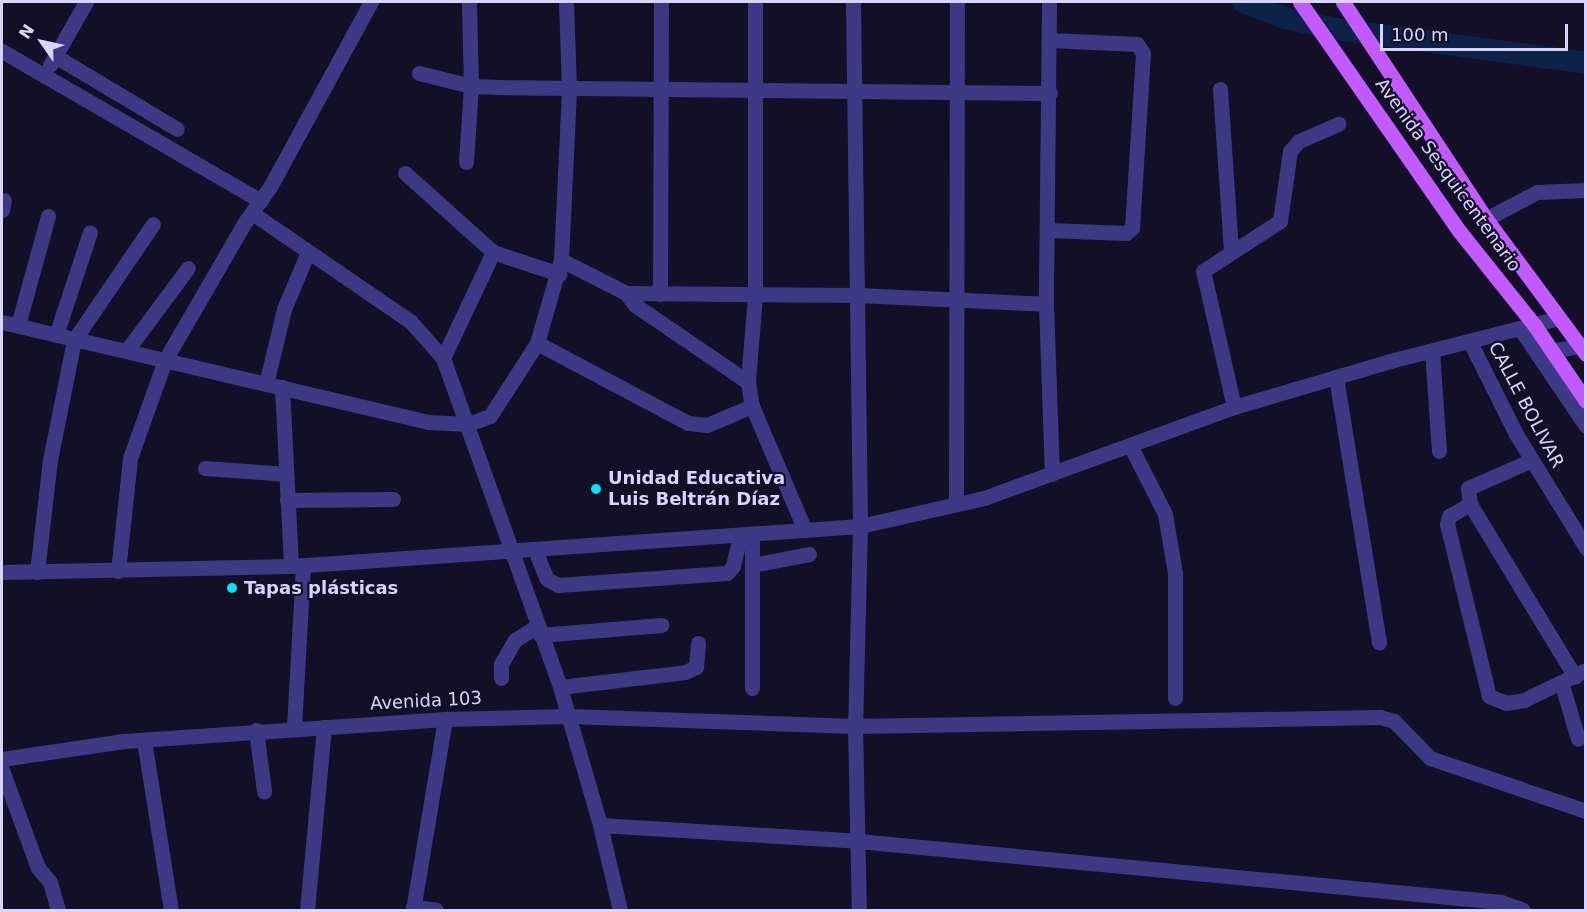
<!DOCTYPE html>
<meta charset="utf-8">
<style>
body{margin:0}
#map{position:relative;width:1587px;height:912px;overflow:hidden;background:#130f26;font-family:"DejaVu Sans",sans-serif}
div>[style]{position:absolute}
.river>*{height:22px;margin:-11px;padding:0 11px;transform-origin:11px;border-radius:11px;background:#0c2248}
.minor>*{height:15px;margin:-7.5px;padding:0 7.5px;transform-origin:7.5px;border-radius:7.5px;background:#3d3a85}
.major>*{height:15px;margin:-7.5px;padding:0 7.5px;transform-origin:7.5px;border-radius:7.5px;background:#c25bff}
.dots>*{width:16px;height:16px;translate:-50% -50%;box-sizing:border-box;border:3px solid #130f26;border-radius:50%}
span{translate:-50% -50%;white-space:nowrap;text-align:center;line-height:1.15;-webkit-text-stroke:4.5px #130f26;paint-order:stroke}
.street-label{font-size:18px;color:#d9d4ff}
.poi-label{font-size:18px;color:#d9d4ff;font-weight:700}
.left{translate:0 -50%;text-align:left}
.frame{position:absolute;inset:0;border:3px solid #d9d4ff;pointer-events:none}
.north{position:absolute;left:12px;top:12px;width:60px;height:60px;-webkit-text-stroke:4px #130f26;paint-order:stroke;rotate:304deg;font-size:16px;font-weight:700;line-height:24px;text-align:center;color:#d9d4ff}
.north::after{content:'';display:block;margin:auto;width:21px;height:27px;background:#d9d4ff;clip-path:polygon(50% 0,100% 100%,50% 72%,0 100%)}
.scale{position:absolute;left:1380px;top:24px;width:188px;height:27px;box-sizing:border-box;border:3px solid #d9d4ff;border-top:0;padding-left:8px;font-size:18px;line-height:21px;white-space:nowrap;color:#d9d4ff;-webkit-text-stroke:4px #130f26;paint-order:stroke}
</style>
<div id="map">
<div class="river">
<div style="left:1243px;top:2px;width:45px;rotate:20.9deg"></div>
<div style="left:1285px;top:18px;width:52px;rotate:12.2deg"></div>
<div style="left:1336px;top:29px;width:252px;rotate:7.7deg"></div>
</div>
<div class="minor">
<div style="left:755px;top:2px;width:294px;rotate:90deg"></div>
<div style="left:755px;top:296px;width:86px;rotate:94.7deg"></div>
<div style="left:748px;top:382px;width:24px;rotate:81deg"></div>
<div style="left:752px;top:406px;width:135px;rotate:66.9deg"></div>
<div style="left:853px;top:2px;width:524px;rotate:89.23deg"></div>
<div style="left:860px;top:526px;width:200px;rotate:91.4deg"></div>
<div style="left:855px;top:726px;width:184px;rotate:88.8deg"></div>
<div style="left:1049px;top:2px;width:302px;rotate:90.6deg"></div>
<div style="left:1046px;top:304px;width:170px;rotate:88deg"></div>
<div style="left:2px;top:51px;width:299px;rotate:30.1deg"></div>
<div style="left:55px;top:56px;width:142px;rotate:30.9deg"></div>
<div style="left:50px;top:65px;width:73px;rotate:-60.3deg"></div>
<div style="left:419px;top:73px;width:54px;rotate:14deg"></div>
<div style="left:471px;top:86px;width:24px;rotate:2deg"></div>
<div style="left:495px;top:87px;width:555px;rotate:0.62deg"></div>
<div style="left:1220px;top:89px;width:163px;rotate:86.1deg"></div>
<div style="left:466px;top:162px;width:76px;rotate:-86.2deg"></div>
<div style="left:471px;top:86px;width:84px;rotate:-91.4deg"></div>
<div style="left:405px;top:173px;width:118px;rotate:41.9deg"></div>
<div style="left:493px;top:252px;width:70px;rotate:18.4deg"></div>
<div style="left:2px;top:210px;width:10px;rotate:-79deg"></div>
<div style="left:252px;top:213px;width:193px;rotate:34.4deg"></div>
<div style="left:411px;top:322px;width:48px;rotate:48.4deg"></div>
<div style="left:443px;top:358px;width:349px;rotate:70.4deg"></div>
<div style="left:560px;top:687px;width:144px;rotate:73.8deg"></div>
<div style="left:600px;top:825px;width:87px;rotate:76.8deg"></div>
<div style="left:1486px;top:219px;width:58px;rotate:-27.9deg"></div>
<div style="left:1537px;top:192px;width:49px;rotate:-2.3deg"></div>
<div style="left:1049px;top:230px;width:77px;rotate:2.2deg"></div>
<div style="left:1126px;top:233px;width:8px;rotate:-40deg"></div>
<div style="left:1132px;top:228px;width:175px;rotate:-86.4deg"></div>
<div style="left:1143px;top:53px;width:11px;rotate:-124deg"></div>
<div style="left:1137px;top:44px;width:87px;rotate:-177.4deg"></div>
<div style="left:561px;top:260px;width:73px;rotate:26.9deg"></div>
<div style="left:626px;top:293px;width:232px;rotate:0.5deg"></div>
<div style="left:858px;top:295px;width:188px;rotate:2.7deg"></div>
<div style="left:626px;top:293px;width:15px;rotate:53deg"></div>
<div style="left:635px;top:305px;width:137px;rotate:34.3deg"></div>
<div style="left:660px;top:294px;width:292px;rotate:-89.8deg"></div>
<div style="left:2px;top:322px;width:438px;rotate:13.2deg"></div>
<div style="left:428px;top:422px;width:40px;rotate:2.9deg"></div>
<div style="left:468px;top:424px;width:23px;rotate:-20deg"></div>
<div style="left:490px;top:416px;width:87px;rotate:-57.2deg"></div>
<div style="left:537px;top:343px;width:86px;rotate:-73.9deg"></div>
<div style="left:561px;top:260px;width:172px;rotate:-87.3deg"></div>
<div style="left:569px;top:88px;width:86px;rotate:-92deg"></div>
<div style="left:18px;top:325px;width:113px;rotate:-74.6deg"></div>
<div style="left:1521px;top:330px;width:116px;rotate:55.9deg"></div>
<div style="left:56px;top:335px;width:108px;rotate:-71.7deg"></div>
<div style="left:1470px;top:342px;width:103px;rotate:63.4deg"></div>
<div style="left:1516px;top:434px;width:134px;rotate:58.4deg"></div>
<div style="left:537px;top:343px;width:171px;rotate:27.9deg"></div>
<div style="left:688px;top:423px;width:19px;rotate:6deg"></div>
<div style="left:707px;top:425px;width:49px;rotate:-22.9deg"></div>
<div style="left:127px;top:350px;width:102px;rotate:-53.4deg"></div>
<div style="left:1432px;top:351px;width:100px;rotate:86deg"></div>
<div style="left:1551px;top:351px;width:36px;rotate:-10deg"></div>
<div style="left:443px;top:358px;width:117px;rotate:-64.7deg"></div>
<div style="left:1336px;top:377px;width:269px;rotate:80.8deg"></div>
<div style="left:266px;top:384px;width:77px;rotate:-76.5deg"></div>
<div style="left:284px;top:309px;width:62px;rotate:-67.2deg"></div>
<div style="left:282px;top:387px;width:179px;rotate:87.1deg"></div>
<div style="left:1234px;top:407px;width:139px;rotate:-102.8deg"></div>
<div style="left:1203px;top:271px;width:92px;rotate:-33deg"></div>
<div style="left:1280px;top:221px;width:71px;rotate:-81.9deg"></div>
<div style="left:1290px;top:151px;width:13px;rotate:-48deg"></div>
<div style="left:1299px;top:141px;width:43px;rotate:-23.6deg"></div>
<div style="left:1130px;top:445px;width:77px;rotate:63.1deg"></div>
<div style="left:1165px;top:514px;width:60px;rotate:80.4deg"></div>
<div style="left:1175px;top:573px;width:125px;rotate:90deg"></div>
<div style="left:1532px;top:460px;width:70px;rotate:156.4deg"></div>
<div style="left:1468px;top:488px;width:16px;rotate:83deg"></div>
<div style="left:1470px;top:504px;width:24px;rotate:150deg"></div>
<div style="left:1449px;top:516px;width:8px;rotate:104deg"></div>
<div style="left:1447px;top:524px;width:177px;rotate:76.3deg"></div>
<div style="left:1489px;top:696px;width:18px;rotate:22deg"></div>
<div style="left:1506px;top:703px;width:18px;rotate:-9deg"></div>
<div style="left:1524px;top:700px;width:69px;rotate:-25.8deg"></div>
<div style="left:205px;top:468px;width:81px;rotate:4.2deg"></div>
<div style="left:287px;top:500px;width:106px;rotate:-0.5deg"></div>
<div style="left:956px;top:504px;width:502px;rotate:-89.89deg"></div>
<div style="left:1470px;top:504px;width:202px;rotate:58.7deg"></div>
<div style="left:752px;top:534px;width:154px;rotate:90deg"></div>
<div style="left:535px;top:550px;width:31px;rotate:68deg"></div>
<div style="left:547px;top:579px;width:13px;rotate:29deg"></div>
<div style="left:558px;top:585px;width:169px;rotate:-4.1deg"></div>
<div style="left:727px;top:573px;width:9px;rotate:-49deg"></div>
<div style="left:733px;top:566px;width:32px;rotate:-77deg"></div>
<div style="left:752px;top:565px;width:58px;rotate:-10.9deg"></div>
<div style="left:118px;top:571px;width:114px;rotate:-83.9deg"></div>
<div style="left:130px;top:458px;width:104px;rotate:-70.3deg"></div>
<div style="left:165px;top:360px;width:160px;rotate:-59.9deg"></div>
<div style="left:245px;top:222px;width:43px;rotate:-54.5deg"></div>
<div style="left:270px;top:187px;width:211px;rotate:-61.4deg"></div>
<div style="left:2px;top:572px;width:289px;rotate:-1.2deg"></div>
<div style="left:291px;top:566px;width:570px;rotate:-4.02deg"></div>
<div style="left:860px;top:526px;width:127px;rotate:-12.7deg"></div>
<div style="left:984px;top:498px;width:266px;rotate:-20deg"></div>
<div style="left:1234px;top:407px;width:163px;rotate:-16.4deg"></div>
<div style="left:1390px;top:361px;width:174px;rotate:-14.3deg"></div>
<div style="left:37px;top:572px;width:113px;rotate:-83.4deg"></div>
<div style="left:50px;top:460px;width:122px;rotate:-78.7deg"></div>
<div style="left:74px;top:340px;width:140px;rotate:-55.7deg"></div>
<div style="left:540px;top:635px;width:122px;rotate:-4.7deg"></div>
<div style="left:501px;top:678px;width:14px;rotate:-90deg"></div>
<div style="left:501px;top:664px;width:28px;rotate:-60deg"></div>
<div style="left:515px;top:640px;width:26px;rotate:-32deg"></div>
<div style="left:1562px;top:685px;width:56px;rotate:73.5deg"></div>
<div style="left:560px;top:687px;width:126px;rotate:-6.8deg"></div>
<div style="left:685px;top:672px;width:12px;rotate:-24deg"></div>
<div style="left:696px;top:667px;width:24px;rotate:-85deg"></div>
<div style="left:294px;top:727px;width:162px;rotate:-86.8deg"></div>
<div style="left:256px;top:730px;width:62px;rotate:82.5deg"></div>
<div style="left:144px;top:740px;width:172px;rotate:81deg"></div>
<div style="left:2px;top:759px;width:123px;rotate:-8.4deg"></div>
<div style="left:124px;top:741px;width:322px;rotate:-3.9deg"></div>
<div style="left:445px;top:719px;width:123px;rotate:-1.4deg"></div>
<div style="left:568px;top:716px;width:287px;rotate:2deg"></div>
<div style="left:855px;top:726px;width:525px;rotate:-0.98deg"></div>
<div style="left:1380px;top:717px;width:15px;rotate:16deg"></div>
<div style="left:1394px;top:721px;width:52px;rotate:45.8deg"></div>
<div style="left:1430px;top:758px;width:165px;rotate:18.8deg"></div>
<div style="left:2px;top:770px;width:104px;rotate:69.8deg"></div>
<div style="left:38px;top:868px;width:18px;rotate:49deg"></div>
<div style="left:50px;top:882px;width:29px;rotate:74deg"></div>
<div style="left:600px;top:825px;width:258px;rotate:3.5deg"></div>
<div style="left:858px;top:841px;width:646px;rotate:5.42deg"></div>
<div style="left:1501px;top:902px;width:23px;rotate:20deg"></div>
<div style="left:413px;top:907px;width:23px;rotate:7deg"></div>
<div style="left:307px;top:910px;width:184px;rotate:-84.7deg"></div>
<div style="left:413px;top:910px;width:194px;rotate:-80.5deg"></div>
</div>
<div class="major">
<div style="left:1300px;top:2px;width:280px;rotate:55.2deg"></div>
<div style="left:1460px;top:232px;width:120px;rotate:51.4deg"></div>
<div style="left:1535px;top:326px;width:91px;rotate:55.8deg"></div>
<div style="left:1343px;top:2px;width:260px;rotate:56.6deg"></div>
<div style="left:1486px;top:219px;width:168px;rotate:53.5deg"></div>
</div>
<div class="dots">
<div style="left:596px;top:489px;background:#00e5ff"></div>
<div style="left:232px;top:588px;background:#00e5ff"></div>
</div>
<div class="street-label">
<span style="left:1448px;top:175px;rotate:54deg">Avenida Sesquicentenario</span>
<span style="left:1526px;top:405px;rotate:62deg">CALLE BOLIVAR</span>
<span style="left:426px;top:701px;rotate:-3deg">Avenida 103</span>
</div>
<div class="poi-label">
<span class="left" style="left:608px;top:489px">Unidad Educativa<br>Luis Beltrán Díaz</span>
<span class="left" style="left:244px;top:588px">Tapas plásticas</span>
</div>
<div class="frame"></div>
<div class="north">N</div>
<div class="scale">100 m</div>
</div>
